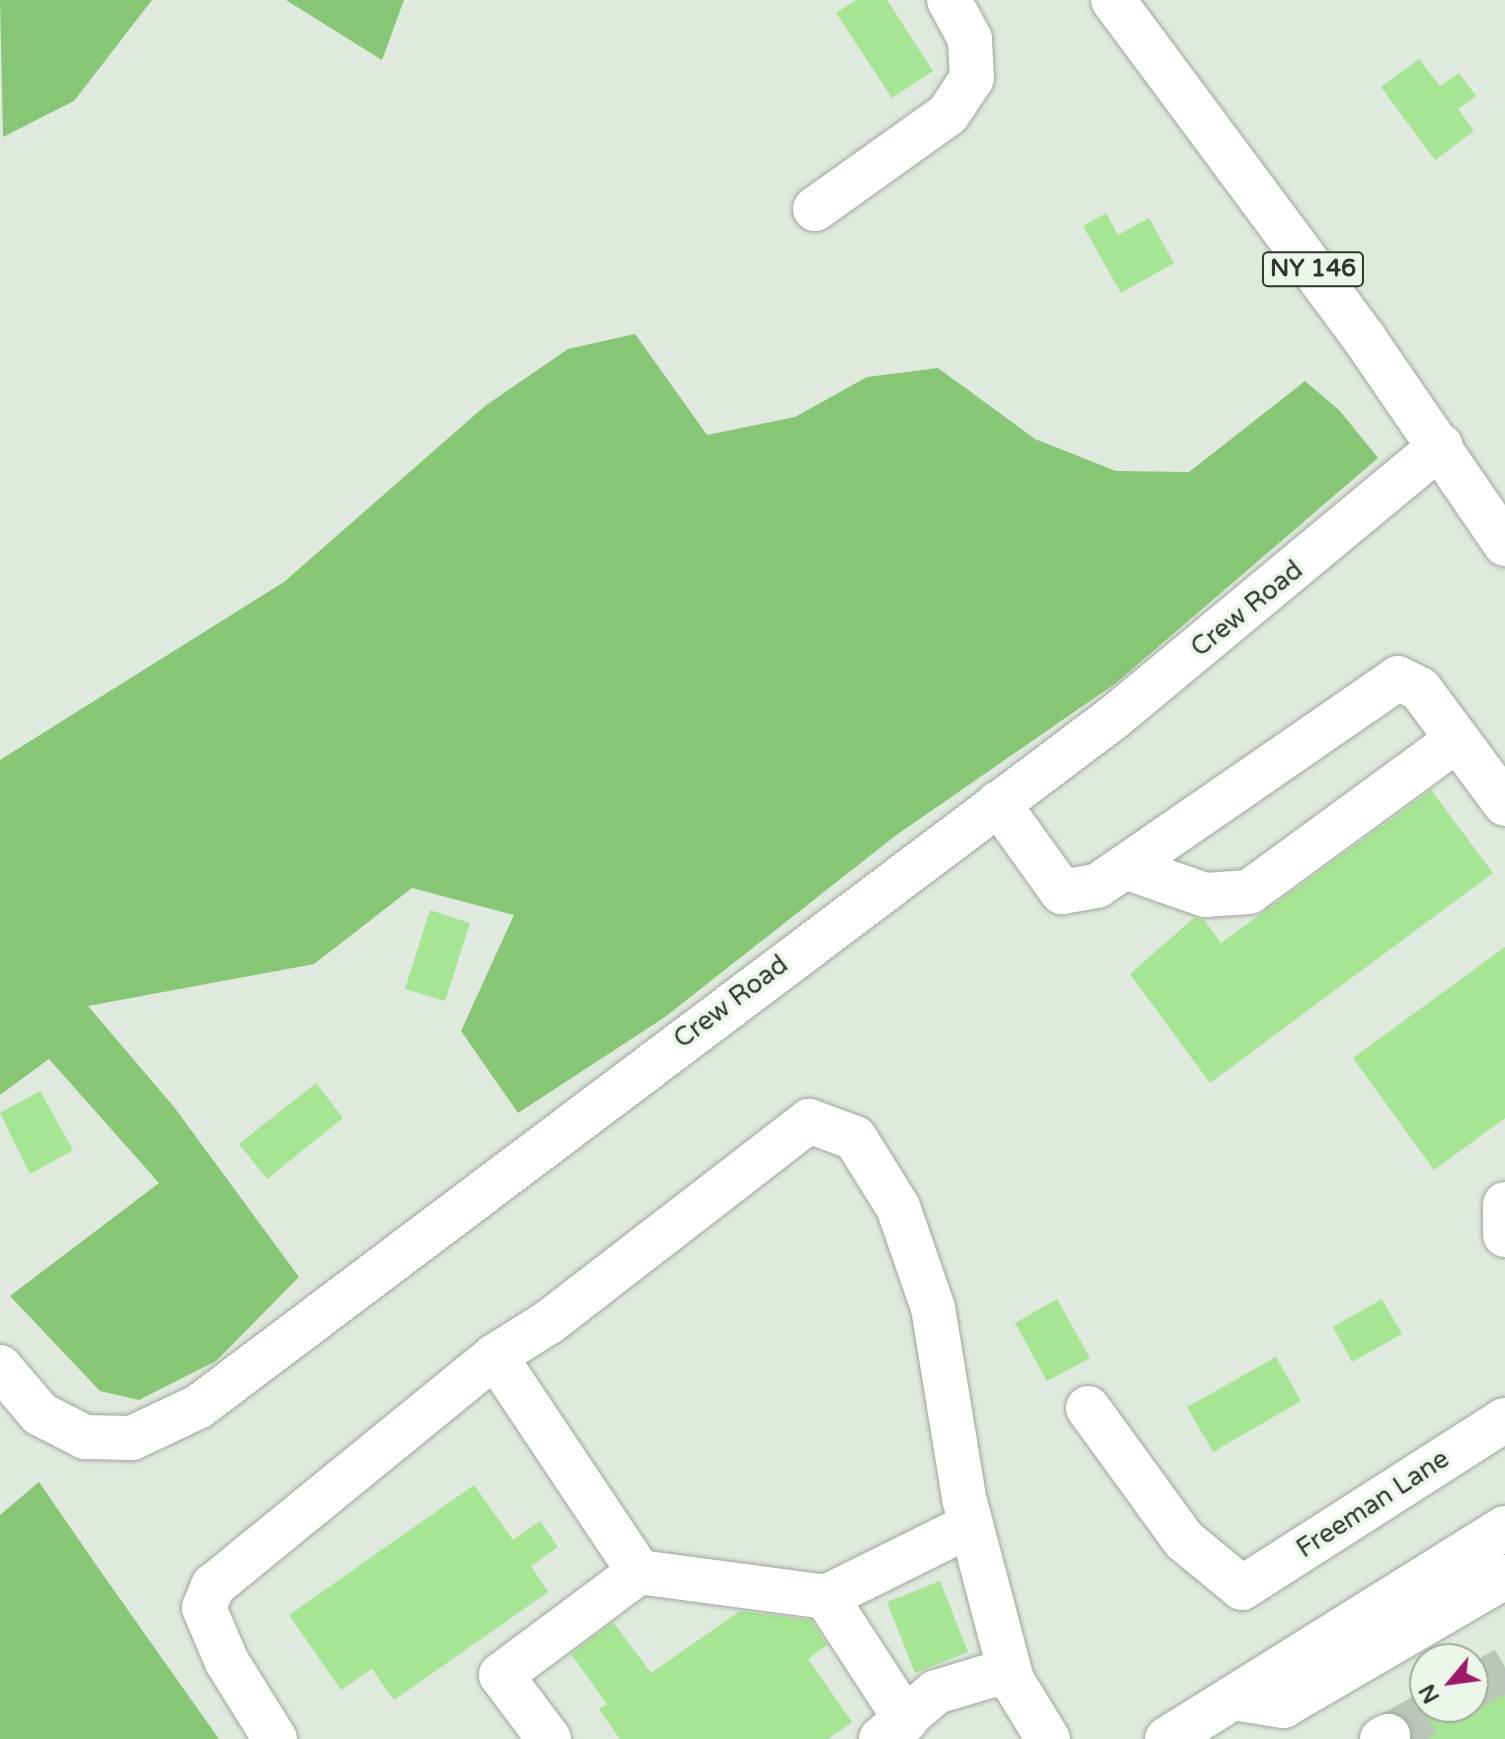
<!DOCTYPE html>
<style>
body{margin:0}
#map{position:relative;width:1505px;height:1739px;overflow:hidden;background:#dfe9dd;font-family:"Varela Round",sans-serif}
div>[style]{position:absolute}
.forest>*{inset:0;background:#87c675}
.building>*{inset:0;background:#a5e593}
.minor-tunnel>*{height:44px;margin-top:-22px;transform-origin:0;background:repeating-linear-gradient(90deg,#bcc5ba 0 44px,transparent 0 66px)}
.roads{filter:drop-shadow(0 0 2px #9da69a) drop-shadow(0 0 2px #9da69a)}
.minor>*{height:44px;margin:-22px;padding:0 22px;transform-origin:22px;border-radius:22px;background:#fff}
.major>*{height:44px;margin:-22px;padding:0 22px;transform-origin:22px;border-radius:22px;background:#fff}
span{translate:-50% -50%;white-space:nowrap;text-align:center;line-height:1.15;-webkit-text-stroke:8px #edf6ea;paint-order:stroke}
.shield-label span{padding:2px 6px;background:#edf6ea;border:2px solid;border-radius:6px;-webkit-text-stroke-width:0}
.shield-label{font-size:24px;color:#313530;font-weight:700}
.street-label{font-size:26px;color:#313530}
.north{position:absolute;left:1409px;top:1643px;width:80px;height:80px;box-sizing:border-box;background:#edf6ea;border:2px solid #a2a9a0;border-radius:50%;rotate:241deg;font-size:22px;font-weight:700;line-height:32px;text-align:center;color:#313530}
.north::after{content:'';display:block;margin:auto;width:28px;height:36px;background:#9d196a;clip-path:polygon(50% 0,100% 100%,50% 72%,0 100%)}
</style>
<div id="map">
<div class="forest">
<div style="clip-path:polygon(0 0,152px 0,74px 101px,3px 137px)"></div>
<div style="clip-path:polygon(286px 0,404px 0,382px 60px)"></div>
<div style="clip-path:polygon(635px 334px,707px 435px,795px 417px,867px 377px,938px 368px,1035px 439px,1116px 471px,1189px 472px,1305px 381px,1340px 411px,1378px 458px,1116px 683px,895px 836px,665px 1017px,518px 1113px,461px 1031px,514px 915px,412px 888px,314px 964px,88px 1006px,174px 1107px,299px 1277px,216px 1361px,139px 1400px,100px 1391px,10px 1296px,159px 1183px,49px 1059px,0 1095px,0 760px,284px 582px,485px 406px,568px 349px)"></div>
<div style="clip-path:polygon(39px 1482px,101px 1572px,219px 1739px,0 1739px,0 1515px)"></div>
</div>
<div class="building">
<div style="clip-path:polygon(856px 0,887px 0,933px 71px,892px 98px,836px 13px)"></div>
<div style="clip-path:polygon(1419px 59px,1440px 86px,1459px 73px,1476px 96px,1458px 109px,1474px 131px,1435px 160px,1381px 87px)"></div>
<div style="clip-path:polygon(1106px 213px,1118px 235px,1149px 218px,1174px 263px,1121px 293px,1083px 226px)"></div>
<div style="clip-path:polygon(1431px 790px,1493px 873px,1210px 1083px,1130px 974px,1194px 918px,1204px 920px,1221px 943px)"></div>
<div style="clip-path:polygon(430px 910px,470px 923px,445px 1001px,405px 989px)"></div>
<div style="clip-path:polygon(1505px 947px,1505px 1118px,1434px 1170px,1353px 1058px)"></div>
<div style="clip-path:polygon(316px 1083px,343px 1118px,267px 1179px,239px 1144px)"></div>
<div style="clip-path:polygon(40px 1091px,73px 1150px,30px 1174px,0 1113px)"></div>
<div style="clip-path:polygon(1057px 1299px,1090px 1358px,1047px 1381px,1015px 1323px)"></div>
<div style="clip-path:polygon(1382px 1299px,1402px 1334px,1352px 1362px,1333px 1327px)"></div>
<div style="clip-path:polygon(1276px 1357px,1301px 1401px,1213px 1452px,1187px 1407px)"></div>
<div style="clip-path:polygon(474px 1485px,513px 1540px,540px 1521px,558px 1547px,531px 1566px,548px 1592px,394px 1700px,372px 1669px,341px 1690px,289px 1615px)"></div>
<div style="clip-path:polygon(940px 1581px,968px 1652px,915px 1673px,887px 1602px)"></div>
<div style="clip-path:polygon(740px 1611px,811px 1620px,827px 1645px,808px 1659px,852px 1722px,828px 1739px,620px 1739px,599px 1709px,607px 1704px,571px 1654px,613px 1622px,651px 1673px)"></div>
<div style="clip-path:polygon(1497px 1653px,1505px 1667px,1505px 1739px,1413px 1739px,1410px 1724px,1395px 1713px,1425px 1696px,1425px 1707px,1473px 1707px,1473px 1667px)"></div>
</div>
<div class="minor-tunnel">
<div style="left:1473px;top:1687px;width:37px;rotate:-29deg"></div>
<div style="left:1388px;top:1736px;width:58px;rotate:-30.1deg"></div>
</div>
<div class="roads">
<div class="minor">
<div style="left:815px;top:209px;width:163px;rotate:-35.5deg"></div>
<div style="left:948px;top:114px;width:43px;rotate:-56.3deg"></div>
<div style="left:972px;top:78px;width:39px;rotate:-93deg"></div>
<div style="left:970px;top:39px;width:44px;rotate:-118.3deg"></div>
<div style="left:998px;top:803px;width:110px;rotate:54.3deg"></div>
<div style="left:1062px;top:892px;width:36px;rotate:-10deg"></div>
<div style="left:1097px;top:886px;width:366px;rotate:-34.6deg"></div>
<div style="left:1398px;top:678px;width:25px;rotate:27deg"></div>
<div style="left:1420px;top:689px;width:143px;rotate:53.5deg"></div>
<div style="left:1125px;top:867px;width:85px;rotate:19.3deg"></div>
<div style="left:1205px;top:895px;width:44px;rotate:-3.9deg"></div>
<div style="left:1249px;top:892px;width:258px;rotate:-36.2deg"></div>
<div style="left:1505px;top:1204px;width:31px;rotate:90deg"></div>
<div style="left:495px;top:1356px;width:260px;rotate:56.3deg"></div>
<div style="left:0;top:1367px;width:62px;rotate:49.6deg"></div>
<div style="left:40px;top:1414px;width:51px;rotate:27.1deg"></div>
<div style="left:85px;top:1437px;width:47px;rotate:1.2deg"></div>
<div style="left:132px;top:1438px;width:73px;rotate:-25.2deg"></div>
<div style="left:198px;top:1407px;width:1145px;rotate:-36.98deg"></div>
<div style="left:1113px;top:718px;width:426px;rotate:-39.7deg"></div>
<div style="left:1088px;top:1408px;width:163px;rotate:54deg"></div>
<div style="left:1184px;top:1540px;width:75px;rotate:39.6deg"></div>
<div style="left:1242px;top:1588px;width:312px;rotate:-32.6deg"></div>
<div style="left:826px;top:1597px;width:162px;rotate:-26.4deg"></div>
<div style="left:1233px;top:1698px;width:51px;rotate:9.1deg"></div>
<div style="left:1283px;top:1706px;width:257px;rotate:-30.2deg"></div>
<div style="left:275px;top:1739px;width:91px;rotate:-121.9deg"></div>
<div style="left:227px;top:1662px;width:59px;rotate:-113.1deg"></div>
<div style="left:204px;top:1608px;width:24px;rotate:-68deg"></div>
<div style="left:213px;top:1586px;width:364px;rotate:-39.2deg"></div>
<div style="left:495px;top:1356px;width:64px;rotate:-32.2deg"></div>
<div style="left:549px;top:1322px;width:329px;rotate:-37.7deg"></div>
<div style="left:809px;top:1121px;width:49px;rotate:20.3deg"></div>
<div style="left:855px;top:1138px;width:81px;rotate:58.1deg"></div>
<div style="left:898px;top:1207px;width:107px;rotate:70.9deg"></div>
<div style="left:933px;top:1308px;width:193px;rotate:80.7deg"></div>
<div style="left:964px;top:1498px;width:188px;rotate:75.2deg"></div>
<div style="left:549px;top:1739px;width:80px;rotate:-126.9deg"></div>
<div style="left:501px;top:1675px;width:172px;rotate:-36.7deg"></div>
<div style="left:639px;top:1572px;width:189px;rotate:7.6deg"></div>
<div style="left:826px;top:1597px;width:147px;rotate:57deg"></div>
<div style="left:881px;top:1739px;width:72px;rotate:-40.5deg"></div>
<div style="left:936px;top:1692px;width:63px;rotate:-16.7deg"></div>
<div style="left:996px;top:1674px;width:17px;rotate:21deg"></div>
<div style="left:1012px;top:1680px;width:69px;rotate:58.6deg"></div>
<div style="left:1167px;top:1739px;width:398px;rotate:-32deg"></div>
<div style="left:1382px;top:1739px;width:7px;rotate:-27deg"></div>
</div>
<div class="major">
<div style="left:1113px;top:0;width:421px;rotate:53.4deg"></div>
<div style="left:1364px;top:338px;width:250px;rotate:55.6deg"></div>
</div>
</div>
<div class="shield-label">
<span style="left:1313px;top:269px">NY 146</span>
</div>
<div class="street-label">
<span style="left:1247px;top:609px;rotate:-39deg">Crew Road</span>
<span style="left:731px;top:1002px;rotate:-37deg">Crew Road</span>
<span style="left:1373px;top:1504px;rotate:-33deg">Freeman Lane</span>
</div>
<div class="north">N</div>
</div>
